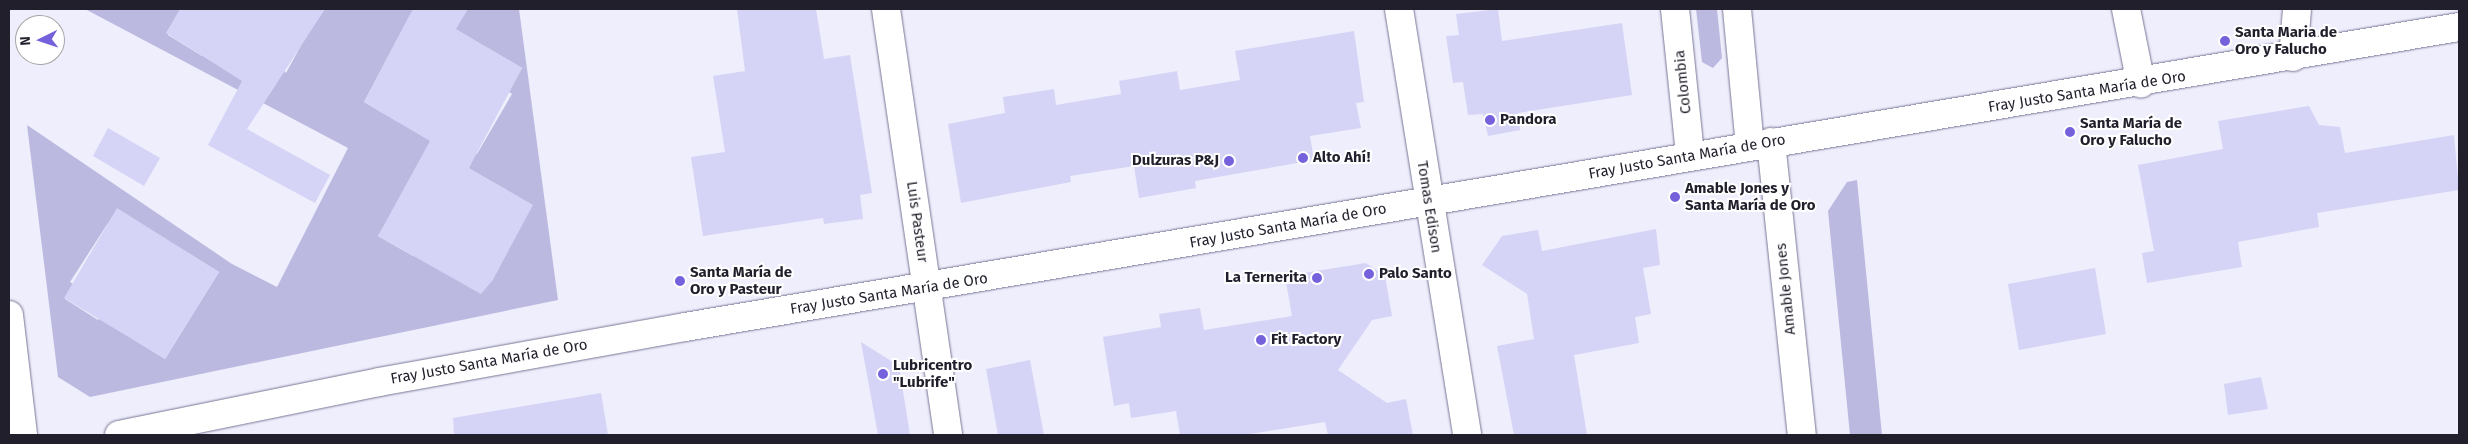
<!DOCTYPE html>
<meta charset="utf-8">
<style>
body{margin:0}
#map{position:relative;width:2468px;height:444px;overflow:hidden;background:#eeeefc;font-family:"Fira Sans",sans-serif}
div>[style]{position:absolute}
.green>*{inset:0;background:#bbb9e0}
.building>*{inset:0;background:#d5d4f6}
.roads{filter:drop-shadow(0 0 1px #787695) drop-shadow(0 0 1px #787695)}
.street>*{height:28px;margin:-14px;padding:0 14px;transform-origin:14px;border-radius:14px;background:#fff}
.secondary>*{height:28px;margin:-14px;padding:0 14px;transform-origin:14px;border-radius:14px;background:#fff}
.dots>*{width:14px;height:14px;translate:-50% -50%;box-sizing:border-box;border:2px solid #fff;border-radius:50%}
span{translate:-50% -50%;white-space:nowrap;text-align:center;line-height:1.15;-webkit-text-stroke:4px #fff;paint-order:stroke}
.poi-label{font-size:15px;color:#201f2b;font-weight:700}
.left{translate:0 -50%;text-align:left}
.right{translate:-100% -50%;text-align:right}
.street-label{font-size:15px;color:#201f2b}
.frame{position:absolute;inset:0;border:10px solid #201f2b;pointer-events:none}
.north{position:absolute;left:15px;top:15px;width:50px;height:50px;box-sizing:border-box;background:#fff;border:1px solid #a6a5aa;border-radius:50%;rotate:266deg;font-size:14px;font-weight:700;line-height:20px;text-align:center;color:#201f2b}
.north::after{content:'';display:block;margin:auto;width:18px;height:22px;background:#7561db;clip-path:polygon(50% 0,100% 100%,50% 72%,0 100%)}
</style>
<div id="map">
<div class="green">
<div style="clip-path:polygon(evenodd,85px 9px,180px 9px,168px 35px,202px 56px,232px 9px,241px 14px,286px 73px,321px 9px,418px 9px,413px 17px,410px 15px,364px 102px,398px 122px,453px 109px,378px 236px,413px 256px,436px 217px,492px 281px,532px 205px,498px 185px,475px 223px,453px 211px,474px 153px,477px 154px,512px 94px,509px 92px,522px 68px,488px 48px,424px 75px,462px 9px,519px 9px,558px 300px,90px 397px,58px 377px,27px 125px,232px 264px,277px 287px,348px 148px,85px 9px,108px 223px,161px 289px,185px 251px,219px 272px,165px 359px,131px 338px,123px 281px,98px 320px,65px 299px,73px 284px,70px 282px,108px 223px)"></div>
<div style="clip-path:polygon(1696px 9px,1717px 9px,1722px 58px,1713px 68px,1702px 62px)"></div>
<div style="clip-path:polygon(1857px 180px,1882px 435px,1850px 435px,1828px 211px,1847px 182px)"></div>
</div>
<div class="building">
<div style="clip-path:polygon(180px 9px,325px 9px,247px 129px,330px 175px,315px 203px,208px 145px,242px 81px,166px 33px)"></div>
<div style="clip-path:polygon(413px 9px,468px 9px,456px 29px,522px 68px,469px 168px,533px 205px,492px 281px,481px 294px,378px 236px,430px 141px,364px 102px)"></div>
<div style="clip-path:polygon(737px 9px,816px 9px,824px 59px,850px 55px,872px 193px,860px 195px,863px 219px,824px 224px,823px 218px,703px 236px,691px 157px,725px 152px,713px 76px,745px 71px)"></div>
<div style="clip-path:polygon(1498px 9px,1502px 41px,1622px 23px,1632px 95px,1518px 113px,1520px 130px,1488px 136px,1483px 114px,1468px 115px,1463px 82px,1453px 83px,1446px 36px,1459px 35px,1456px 14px)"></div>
<div style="clip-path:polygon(1354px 31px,1364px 102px,1356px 103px,1361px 128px,1310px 136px,1314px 160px,1195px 181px,1196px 188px,1139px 198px,1134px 166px,1070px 176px,1071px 182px,961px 203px,948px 124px,1005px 113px,1003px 97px,1054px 89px,1056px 105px,1121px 94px,1119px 81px,1177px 71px,1180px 90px,1240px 80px,1235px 51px)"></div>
<div style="clip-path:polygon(2309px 106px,2319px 125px,2340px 127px,2345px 153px,2454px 135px,2459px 190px,2317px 213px,2319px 227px,2238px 242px,2242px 267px,2147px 283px,2142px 253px,2154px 251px,2138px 165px,2223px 149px,2218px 121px)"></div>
<div style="clip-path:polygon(108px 128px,160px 158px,144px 186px,93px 156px)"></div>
<div style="clip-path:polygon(117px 208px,219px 272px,165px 359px,64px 298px)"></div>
<div style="clip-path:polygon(1656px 229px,1660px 265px,1643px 268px,1651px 314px,1635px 317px,1639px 343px,1574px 355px,1587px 435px,1514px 435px,1497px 346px,1534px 339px,1527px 294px,1482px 265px,1502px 236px,1538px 230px,1542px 251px)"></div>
<div style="clip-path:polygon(1366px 263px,1385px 276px,1392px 316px,1372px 320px,1338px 370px,1387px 403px,1406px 399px,1413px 435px,1328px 435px,1325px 422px,1244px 435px,1180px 435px,1176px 411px,1131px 418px,1129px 403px,1114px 406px,1103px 337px,1161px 327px,1159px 314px,1200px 308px,1204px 330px,1292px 316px,1285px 276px)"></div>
<div style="clip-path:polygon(2095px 268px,2106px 334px,2019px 350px,2008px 284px)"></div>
<div style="clip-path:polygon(861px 342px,899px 366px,910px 435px,878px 435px)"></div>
<div style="clip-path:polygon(1030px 360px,1044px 435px,998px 435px,986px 369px)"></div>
<div style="clip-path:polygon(2261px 377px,2268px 409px,2228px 415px,2224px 384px)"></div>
<div style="clip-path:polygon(601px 393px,608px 435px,454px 435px,453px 418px)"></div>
</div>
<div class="roads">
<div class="street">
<div style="left:886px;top:9px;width:430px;rotate:81.7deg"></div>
<div style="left:1399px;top:9px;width:431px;rotate:80.9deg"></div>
<div style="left:1675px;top:9px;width:147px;rotate:84.1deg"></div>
<div style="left:1737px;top:9px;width:138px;rotate:84.6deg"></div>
<div style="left:2126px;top:9px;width:76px;rotate:78.7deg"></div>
<div style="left:2293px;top:57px;width:48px;rotate:-85.2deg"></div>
<div style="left:9px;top:315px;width:121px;rotate:83.3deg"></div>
</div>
<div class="secondary">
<div style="left:1771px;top:142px;width:295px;rotate:84deg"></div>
<div style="left:119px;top:435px;width:265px;rotate:-11.5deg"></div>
<div style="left:379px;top:382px;width:311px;rotate:-10.2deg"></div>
<div style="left:685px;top:327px;width:1799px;rotate:-9.6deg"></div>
</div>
</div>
<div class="dots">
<div style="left:2225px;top:41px;background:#7561db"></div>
<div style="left:1490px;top:120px;background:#7561db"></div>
<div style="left:2070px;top:132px;background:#7561db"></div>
<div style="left:1303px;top:158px;background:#7561db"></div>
<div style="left:1229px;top:161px;background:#7561db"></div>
<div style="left:1675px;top:197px;background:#7561db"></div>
<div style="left:1369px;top:274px;background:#7561db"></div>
<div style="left:1317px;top:278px;background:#7561db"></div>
<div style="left:680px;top:281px;background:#7561db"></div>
<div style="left:1261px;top:340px;background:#7561db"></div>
<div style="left:883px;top:374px;background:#7561db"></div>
</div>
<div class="poi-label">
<span class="left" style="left:2235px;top:41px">Santa Maria de<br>Oro y Falucho</span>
<span class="left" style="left:1500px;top:120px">Pandora</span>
<span class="left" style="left:2080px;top:132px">Santa María de<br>Oro y Falucho</span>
<span class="left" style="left:1313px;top:158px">Alto Ahí!</span>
<span class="right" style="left:1219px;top:161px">Dulzuras P&amp;J</span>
<span class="left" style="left:1685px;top:197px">Amable Jones y<br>Santa María de Oro</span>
<span class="left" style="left:690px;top:281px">Santa María de<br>Oro y Pasteur</span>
<span class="left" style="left:1379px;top:274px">Palo Santo</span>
<span class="right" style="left:1307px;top:278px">La Ternerita</span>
<span class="left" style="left:1271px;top:340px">Fit Factory</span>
<span class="left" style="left:893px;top:374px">Lubricentro<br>"Lubrife"</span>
</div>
<div class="street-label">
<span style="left:1683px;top:82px;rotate:-96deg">Colombia</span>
<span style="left:2087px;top:92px;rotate:-9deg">Fray Justo Santa María de Oro</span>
<span style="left:1687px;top:157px;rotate:-10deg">Fray Justo Santa María de Oro</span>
<span style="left:1429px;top:207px;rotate:81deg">Tomas Edison</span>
<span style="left:917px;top:222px;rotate:82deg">Luis Pasteur</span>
<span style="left:1288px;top:226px;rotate:-10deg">Fray Justo Santa María de Oro</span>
<span style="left:1786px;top:289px;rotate:-96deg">Amable Jones</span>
<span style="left:889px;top:294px;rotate:-9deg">Fray Justo Santa María de Oro</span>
<span style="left:489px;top:362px;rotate:-10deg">Fray Justo Santa María de Oro</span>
</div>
<div class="frame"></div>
<div class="north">N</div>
</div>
